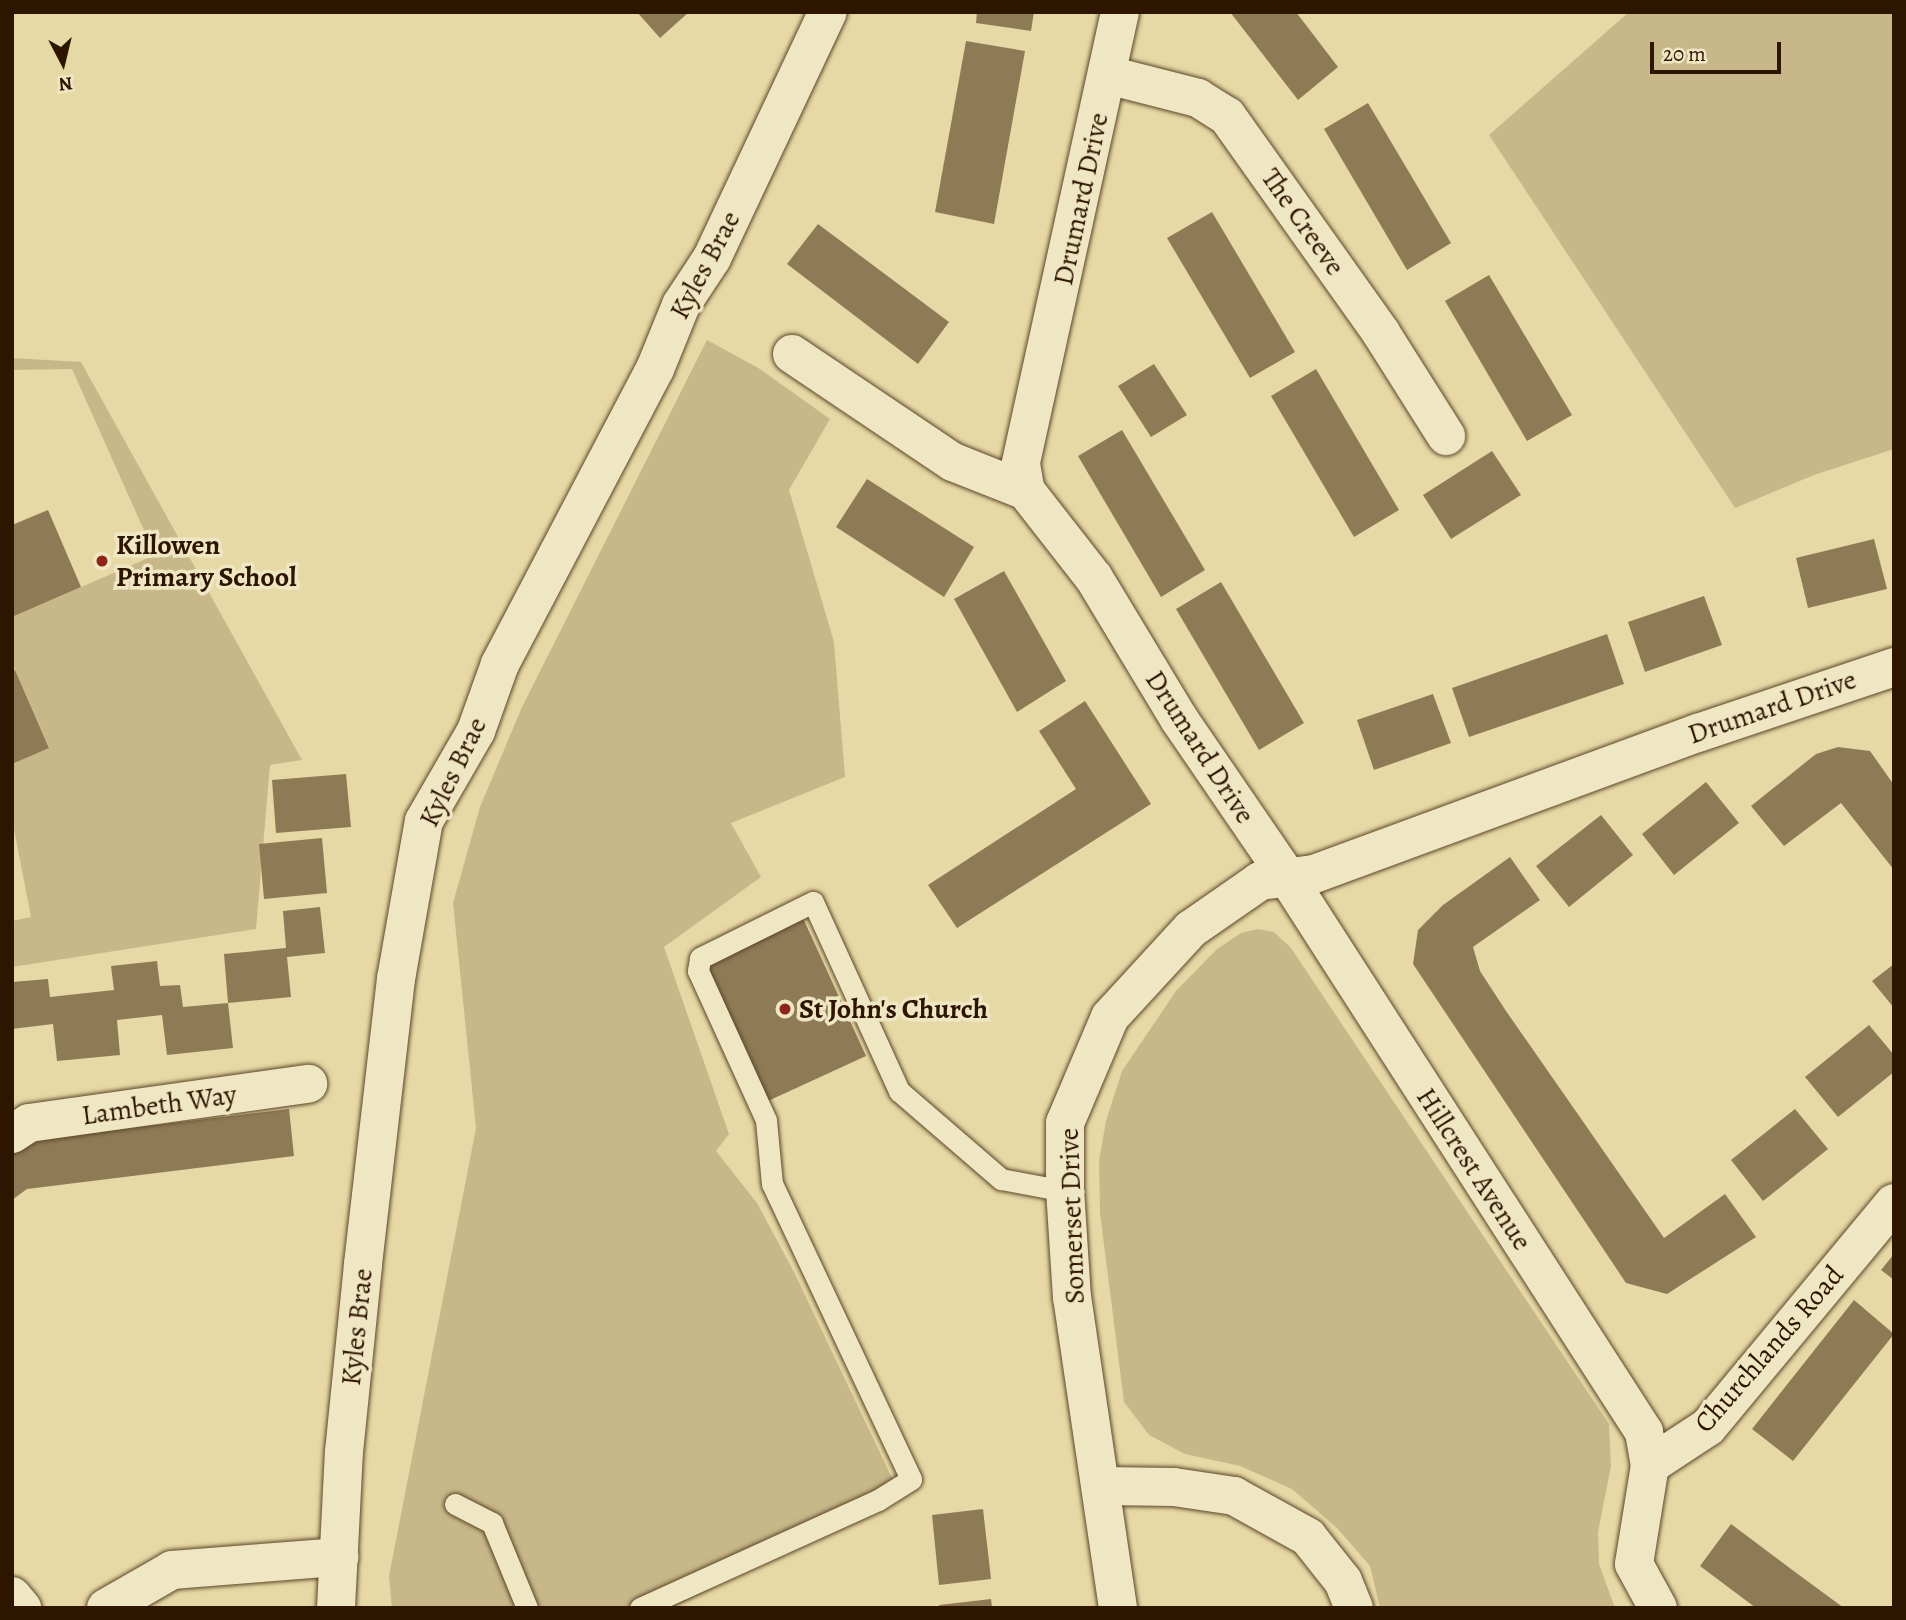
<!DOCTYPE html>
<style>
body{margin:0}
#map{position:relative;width:1906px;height:1620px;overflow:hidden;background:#e7d9a5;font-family:Alegreya,serif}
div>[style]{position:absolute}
.green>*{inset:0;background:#c8b889}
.building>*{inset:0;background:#8e7b56}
.roads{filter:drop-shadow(0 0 2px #5c4629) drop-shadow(0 0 2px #5c4629)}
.lane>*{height:21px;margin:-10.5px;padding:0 10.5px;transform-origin:10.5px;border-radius:10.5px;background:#efe6c4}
.street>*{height:38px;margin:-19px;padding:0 19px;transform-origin:19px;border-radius:19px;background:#efe6c4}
.dots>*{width:19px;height:19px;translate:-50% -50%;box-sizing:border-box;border:4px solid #efe6c4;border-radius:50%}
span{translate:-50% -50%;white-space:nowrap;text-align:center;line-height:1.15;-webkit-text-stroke:7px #efe6c4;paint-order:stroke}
.street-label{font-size:28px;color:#2e1500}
.poi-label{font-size:28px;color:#2e1500;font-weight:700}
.left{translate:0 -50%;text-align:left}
.frame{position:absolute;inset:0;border:14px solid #2e1500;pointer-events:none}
.north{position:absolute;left:28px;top:28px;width:70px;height:70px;-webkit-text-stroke:5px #efe6c4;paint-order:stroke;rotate:173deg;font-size:19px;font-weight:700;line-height:28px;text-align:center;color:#2e1500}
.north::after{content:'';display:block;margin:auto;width:24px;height:32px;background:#2e1500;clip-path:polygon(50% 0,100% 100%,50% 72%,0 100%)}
.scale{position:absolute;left:1650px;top:42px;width:131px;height:32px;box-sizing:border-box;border:4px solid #2e1500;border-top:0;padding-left:9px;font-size:21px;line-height:24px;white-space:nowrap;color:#2e1500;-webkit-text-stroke:5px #efe6c4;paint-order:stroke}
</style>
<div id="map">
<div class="green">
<div style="clip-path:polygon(1629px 12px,1894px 12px,1894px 449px,1814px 475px,1735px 508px,1489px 135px)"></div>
<div style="clip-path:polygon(707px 340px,760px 369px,830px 419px,789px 490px,834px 642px,845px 777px,731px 823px,761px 877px,664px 947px,729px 1134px,716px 1151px,757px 1203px,794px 1272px,901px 1497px,671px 1608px,392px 1608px,389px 1576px,476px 1128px,453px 903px,480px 807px,522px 707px)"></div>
<div style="clip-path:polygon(12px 358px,81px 362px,302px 760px,270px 765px,256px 929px,12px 967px,12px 921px,31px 917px,12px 819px,12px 764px,49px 747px,12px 663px,12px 617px,155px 555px,72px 369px,12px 370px)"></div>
<div style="clip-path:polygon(1258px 929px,1274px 932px,1291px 948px,1609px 1424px,1611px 1466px,1598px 1532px,1599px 1564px,1615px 1608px,1380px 1608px,1370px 1566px,1337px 1528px,1292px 1489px,1240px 1466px,1185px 1454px,1149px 1435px,1124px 1402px,1100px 1213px,1099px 1161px,1106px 1121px,1122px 1071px,1176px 991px,1217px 949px,1241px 933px)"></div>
</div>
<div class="building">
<div style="clip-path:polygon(637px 12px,689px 12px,660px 38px)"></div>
<div style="clip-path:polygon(977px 12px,1034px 12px,1031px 31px,976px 23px)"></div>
<div style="clip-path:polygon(1230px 12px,1296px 12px,1338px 67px,1298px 100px)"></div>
<div style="clip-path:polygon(966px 41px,1025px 51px,994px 224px,935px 212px)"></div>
<div style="clip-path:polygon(1368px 103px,1451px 243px,1407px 270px,1324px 129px)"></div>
<div style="clip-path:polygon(1212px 212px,1295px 352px,1250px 378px,1167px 238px)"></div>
<div style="clip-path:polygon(818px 224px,949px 322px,918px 364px,787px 264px)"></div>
<div style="clip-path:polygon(1489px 275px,1572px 415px,1527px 441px,1445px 301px)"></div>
<div style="clip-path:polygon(1154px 364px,1187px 415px,1151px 437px,1118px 386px)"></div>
<div style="clip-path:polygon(1316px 369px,1399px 510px,1354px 537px,1271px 396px)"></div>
<div style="clip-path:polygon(1122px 430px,1205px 570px,1161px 597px,1078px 456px)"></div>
<div style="clip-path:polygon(1492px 451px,1521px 495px,1451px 539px,1423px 495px)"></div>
<div style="clip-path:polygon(867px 479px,974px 547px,944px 597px,836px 527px)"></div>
<div style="clip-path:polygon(48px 510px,81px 587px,12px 617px,12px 525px)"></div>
<div style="clip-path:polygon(1874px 539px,1887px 589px,1808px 608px,1796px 558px)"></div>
<div style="clip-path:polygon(1004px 571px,1066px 681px,1017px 712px,954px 599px)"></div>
<div style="clip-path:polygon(1221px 582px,1304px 723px,1259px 750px,1176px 609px)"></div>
<div style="clip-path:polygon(1704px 596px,1722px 645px,1645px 672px,1628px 622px)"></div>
<div style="clip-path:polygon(1607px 634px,1624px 684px,1469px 737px,1452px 688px)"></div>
<div style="clip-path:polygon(15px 670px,49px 748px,12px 764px,12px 671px)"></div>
<div style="clip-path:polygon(1433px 694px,1451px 743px,1374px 770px,1357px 720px)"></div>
<div style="clip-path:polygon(1085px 701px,1151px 804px,957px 928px,928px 885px,1076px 789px,1039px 731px)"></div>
<div style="clip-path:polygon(1838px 747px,1870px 751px,1894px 785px,1894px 870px,1841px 803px,1784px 846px,1751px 806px,1816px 754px)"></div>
<div style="clip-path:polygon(346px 774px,351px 827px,276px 833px,272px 780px)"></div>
<div style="clip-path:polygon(1706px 782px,1739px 823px,1674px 875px,1642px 834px)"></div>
<div style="clip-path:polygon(1601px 815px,1633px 855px,1569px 907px,1536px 866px)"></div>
<div style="clip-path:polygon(322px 838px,327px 893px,264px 899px,259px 844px)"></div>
<div style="clip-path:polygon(1510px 857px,1540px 900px,1473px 947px,1480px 971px,1506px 1011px,1664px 1238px,1725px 1194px,1756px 1237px,1667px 1294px,1626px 1283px,1413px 964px,1418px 930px,1443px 905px)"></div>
<div style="clip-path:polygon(320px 907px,325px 953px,287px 957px,291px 997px,228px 1003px,224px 954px,286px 948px,283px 911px)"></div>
<div style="clip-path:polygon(802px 916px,866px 1056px,768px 1101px,703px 961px)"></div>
<div style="clip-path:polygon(157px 961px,160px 986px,180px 985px,183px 1007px,228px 1003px,233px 1048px,167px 1055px,162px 1015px,117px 1020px,120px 1055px,57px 1061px,53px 1024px,12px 1029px,12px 982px,48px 979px,50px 997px,114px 990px,111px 966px)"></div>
<div style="clip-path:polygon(1894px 964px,1894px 1008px,1872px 981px)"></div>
<div style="clip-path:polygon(1869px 1025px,1894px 1055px,1894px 1072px,1838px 1117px,1805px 1077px)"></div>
<div style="clip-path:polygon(289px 1109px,294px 1156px,27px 1189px,12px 1200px,12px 1151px,22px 1141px)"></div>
<div style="clip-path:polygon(1795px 1109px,1828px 1149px,1763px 1201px,1731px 1160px)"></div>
<div style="clip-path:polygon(1894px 1254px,1894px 1280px,1881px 1270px)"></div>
<div style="clip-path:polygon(1854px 1300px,1894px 1334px,1793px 1461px,1752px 1429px)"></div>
<div style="clip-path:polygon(983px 1509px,991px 1579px,939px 1585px,932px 1515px)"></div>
<div style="clip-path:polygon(1731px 1524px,1795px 1572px,1844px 1608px,1756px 1608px,1700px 1566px)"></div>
<div style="clip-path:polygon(991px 1599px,992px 1608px,940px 1608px,939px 1605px)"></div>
</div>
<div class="roads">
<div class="lane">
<div style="left:455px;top:1504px;width:42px;rotate:27.2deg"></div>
<div style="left:492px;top:1523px;width:92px;rotate:67.6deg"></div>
<div style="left:640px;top:1608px;width:261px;rotate:-24.4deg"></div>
<div style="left:878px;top:1500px;width:39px;rotate:-32deg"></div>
<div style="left:911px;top:1479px;width:326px;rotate:-115.2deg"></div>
<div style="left:772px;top:1184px;width:64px;rotate:-95.4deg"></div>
<div style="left:766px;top:1120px;width:164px;rotate:-114.5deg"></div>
<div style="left:698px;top:971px;width:13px;rotate:-81deg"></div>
<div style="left:700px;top:958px;width:126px;rotate:-26.4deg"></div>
<div style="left:813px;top:902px;width:208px;rotate:65.5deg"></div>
<div style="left:899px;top:1091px;width:135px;rotate:40.8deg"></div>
<div style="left:1001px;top:1179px;width:65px;rotate:10.6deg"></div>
</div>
<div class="street">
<div style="left:1120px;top:12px;width:463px;rotate:102.4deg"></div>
<div style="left:1021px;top:464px;width:27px;rotate:80deg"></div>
<div style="left:1026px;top:491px;width:110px;rotate:52deg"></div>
<div style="left:1094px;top:578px;width:165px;rotate:58.9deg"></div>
<div style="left:1179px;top:719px;width:191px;rotate:55.6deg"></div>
<div style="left:1287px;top:877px;width:660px;rotate:57.25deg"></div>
<div style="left:1644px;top:1432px;width:34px;rotate:80deg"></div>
<div style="left:1650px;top:1465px;width:100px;rotate:99.2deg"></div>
<div style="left:1634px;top:1564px;width:50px;rotate:61.4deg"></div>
<div style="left:1108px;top:75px;width:93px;rotate:14.3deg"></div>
<div style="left:1198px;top:98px;width:34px;rotate:32deg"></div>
<div style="left:1227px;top:116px;width:266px;rotate:54.6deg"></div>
<div style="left:1381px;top:333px;width:122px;rotate:57.7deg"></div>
<div style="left:792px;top:354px;width:194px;rotate:33.9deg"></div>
<div style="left:953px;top:462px;width:79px;rotate:21.7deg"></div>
<div style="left:12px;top:1134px;width:20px;rotate:-33deg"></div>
<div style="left:29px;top:1123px;width:282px;rotate:-8deg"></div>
<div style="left:1650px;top:1465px;width:69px;rotate:-33.2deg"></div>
<div style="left:1708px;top:1427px;width:291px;rotate:-50.3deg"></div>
<div style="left:1103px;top:1486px;width:71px;rotate:0.8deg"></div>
<div style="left:1174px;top:1487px;width:61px;rotate:8.5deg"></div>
<div style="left:1234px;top:1496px;width:85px;rotate:29deg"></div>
<div style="left:1308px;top:1537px;width:56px;rotate:51.5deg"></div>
<div style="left:1343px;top:1581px;width:29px;rotate:68deg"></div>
<div style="left:12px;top:1596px;width:16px;rotate:50deg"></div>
<div style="left:106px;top:1608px;width:76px;rotate:-29.9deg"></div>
<div style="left:172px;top:1570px;width:168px;rotate:-4.5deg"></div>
<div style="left:336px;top:1608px;width:156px;rotate:-87.1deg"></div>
<div style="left:344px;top:1452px;width:189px;rotate:-84.2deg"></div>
<div style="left:363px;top:1264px;width:287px;rotate:-83.4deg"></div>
<div style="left:396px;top:979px;width:160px;rotate:-80deg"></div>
<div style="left:424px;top:821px;width:104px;rotate:-60deg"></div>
<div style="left:476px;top:731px;width:71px;rotate:-70.3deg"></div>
<div style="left:500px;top:664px;width:333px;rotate:-62.3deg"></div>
<div style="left:655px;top:369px;width:69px;rotate:-67.9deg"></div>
<div style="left:681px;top:305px;width:56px;rotate:-56.6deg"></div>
<div style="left:712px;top:258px;width:272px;rotate:-64.8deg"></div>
<div style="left:1118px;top:1608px;width:313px;rotate:-98.4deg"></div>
<div style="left:1072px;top:1298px;width:107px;rotate:-93.7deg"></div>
<div style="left:1065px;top:1191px;width:68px;rotate:-90deg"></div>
<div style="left:1065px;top:1123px;width:115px;rotate:-67deg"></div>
<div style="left:1110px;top:1017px;width:120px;rotate:-47.4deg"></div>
<div style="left:1191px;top:929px;width:84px;rotate:-34.8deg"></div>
<div style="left:1260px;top:881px;width:54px;rotate:-7.4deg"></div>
<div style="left:1314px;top:874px;width:409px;rotate:-20.2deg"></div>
<div style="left:1698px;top:733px;width:207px;rotate:-18.6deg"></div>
</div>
</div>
<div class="dots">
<div style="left:102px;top:561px;background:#8f2418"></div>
<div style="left:785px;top:1009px;background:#8f2418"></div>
</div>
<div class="street-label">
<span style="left:1081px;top:199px;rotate:-78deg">Drumard Drive</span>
<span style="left:1303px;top:222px;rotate:55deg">The Creeve</span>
<span style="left:705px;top:265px;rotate:-62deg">Kyles Brae</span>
<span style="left:1772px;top:707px;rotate:-19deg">Drumard Drive</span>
<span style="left:1200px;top:747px;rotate:57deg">Drumard Drive</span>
<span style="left:453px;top:772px;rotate:-64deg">Kyles Brae</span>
<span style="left:159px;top:1105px;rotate:-8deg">Lambeth Way</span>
<span style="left:1474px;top:1169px;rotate:57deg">Hillcrest Avenue</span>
<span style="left:1072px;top:1216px;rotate:-92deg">Somerset Drive</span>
<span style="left:357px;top:1327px;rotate:-84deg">Kyles Brae</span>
<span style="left:1769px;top:1349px;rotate:-49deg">Churchlands Road</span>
</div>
<div class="poi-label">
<span class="left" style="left:116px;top:561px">Killowen<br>Primary School</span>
<span class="left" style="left:799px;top:1009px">St John's Church</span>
</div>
<div class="frame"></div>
<div class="north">N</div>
<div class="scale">20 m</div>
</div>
